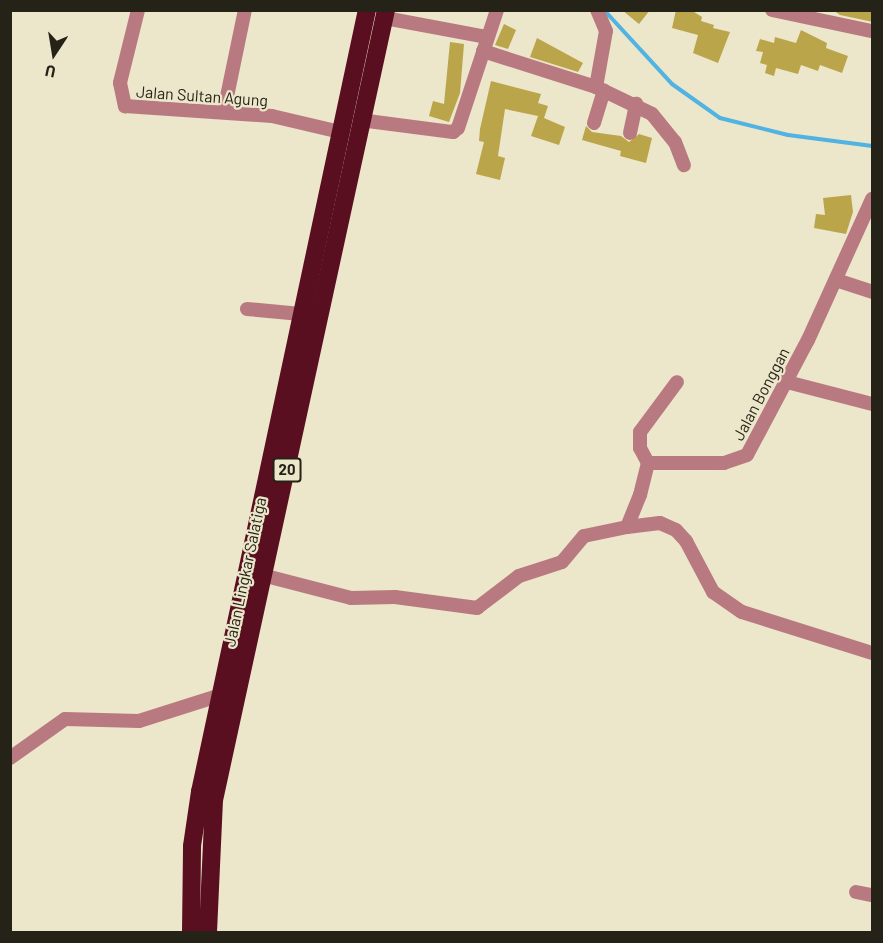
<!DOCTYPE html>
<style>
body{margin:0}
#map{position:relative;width:883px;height:943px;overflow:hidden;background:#ece6ca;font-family:Barlow,sans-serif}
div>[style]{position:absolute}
.stream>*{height:4px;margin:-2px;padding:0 2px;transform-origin:2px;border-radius:2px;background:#50b3e2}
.building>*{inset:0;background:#bba54a}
.minor>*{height:14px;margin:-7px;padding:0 7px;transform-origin:7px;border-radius:7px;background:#b87a80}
.highway>*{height:18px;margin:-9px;padding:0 9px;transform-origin:9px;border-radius:9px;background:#590f20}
span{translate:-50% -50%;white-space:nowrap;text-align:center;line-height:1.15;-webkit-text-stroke:4.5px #ece6ca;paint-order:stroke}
.shield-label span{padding:2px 4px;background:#ece6ca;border:2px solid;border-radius:4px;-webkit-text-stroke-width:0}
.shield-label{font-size:15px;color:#252218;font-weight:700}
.street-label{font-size:16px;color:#252218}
.frame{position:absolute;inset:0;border:12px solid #252218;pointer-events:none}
.north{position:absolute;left:24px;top:24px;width:60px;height:60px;-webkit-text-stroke:4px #ece6ca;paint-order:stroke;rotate:192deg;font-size:16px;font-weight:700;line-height:24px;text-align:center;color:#252218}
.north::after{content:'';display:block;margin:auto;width:21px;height:27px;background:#252218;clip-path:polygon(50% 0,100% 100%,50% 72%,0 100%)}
</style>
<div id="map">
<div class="stream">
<div style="left:604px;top:10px;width:100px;rotate:47.4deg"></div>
<div style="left:672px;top:84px;width:59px;rotate:35.3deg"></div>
<div style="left:720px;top:118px;width:70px;rotate:14deg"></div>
<div style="left:788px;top:135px;width:85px;rotate:7.5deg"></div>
</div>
<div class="building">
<div style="clip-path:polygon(622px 10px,650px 10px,639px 24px)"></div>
<div style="clip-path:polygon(676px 10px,691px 10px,702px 17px,701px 21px,714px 25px,713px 28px,730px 32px,718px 63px,693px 53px,698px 35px,672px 28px)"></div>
<div style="clip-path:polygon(833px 10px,873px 10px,873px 22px,840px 15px)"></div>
<div style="clip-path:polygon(504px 24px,516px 30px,508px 49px,495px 45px)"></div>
<div style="clip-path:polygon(801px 30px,827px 43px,826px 48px,848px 56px,842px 73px,820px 65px,818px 71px,801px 65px,798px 74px,776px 68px,774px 76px,765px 73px,767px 65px,760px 63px,763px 52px,756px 51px,760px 39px,774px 43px,775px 37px,796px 43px)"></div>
<div style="clip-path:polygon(537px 38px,583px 63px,578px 72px,530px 57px)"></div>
<div style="clip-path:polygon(450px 42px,464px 44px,460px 93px,449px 122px,429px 116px,433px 101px,444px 104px)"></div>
<div style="clip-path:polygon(491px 81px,541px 94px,538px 103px,548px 106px,544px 118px,565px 127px,559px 145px,531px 136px,538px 116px,505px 109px,498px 156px,505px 158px,500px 180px,476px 174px,484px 142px,479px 141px,480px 129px)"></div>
<div style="clip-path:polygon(586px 126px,592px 132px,621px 136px,629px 142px,639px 134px,652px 138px,646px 163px,620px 156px,621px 151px,582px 140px)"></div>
<div style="clip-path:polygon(851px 195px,853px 212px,846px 234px,814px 228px,816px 214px,825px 215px,823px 198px)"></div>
</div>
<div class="minor">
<div style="left:138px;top:10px;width:75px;rotate:103.9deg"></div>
<div style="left:120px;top:83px;width:24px;rotate:78deg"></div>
<div style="left:125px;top:106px;width:147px;rotate:3.9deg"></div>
<div style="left:272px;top:116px;width:70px;rotate:13.2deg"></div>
<div style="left:772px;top:10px;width:102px;rotate:11.9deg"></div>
<div style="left:385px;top:18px;width:104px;rotate:10.6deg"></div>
<div style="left:483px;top:51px;width:119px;rotate:17.7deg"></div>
<div style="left:596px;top:87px;width:57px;rotate:-79.9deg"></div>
<div style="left:606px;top:31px;width:23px;rotate:-113deg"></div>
<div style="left:596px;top:87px;width:62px;rotate:25.7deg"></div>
<div style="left:652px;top:114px;width:36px;rotate:51deg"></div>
<div style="left:675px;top:142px;width:25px;rotate:69deg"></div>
<div style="left:224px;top:111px;width:103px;rotate:-78.3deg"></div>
<div style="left:360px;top:120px;width:94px;rotate:7.4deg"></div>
<div style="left:453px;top:132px;width:6px;rotate:-39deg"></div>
<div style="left:458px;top:128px;width:124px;rotate:-71.7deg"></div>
<div style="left:594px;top:123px;width:34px;rotate:-73deg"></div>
<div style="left:630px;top:133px;width:30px;rotate:-78deg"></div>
<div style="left:836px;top:280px;width:38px;rotate:18deg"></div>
<div style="left:247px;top:309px;width:54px;rotate:5.3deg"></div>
<div style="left:787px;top:382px;width:88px;rotate:14.5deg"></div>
<div style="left:648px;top:463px;width:17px;rotate:-118deg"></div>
<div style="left:640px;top:448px;width:16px;rotate:-90deg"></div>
<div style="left:640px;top:432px;width:62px;rotate:-53.5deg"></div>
<div style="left:627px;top:527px;width:33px;rotate:-7deg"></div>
<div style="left:660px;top:523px;width:17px;rotate:24deg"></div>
<div style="left:676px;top:530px;width:15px;rotate:48deg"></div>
<div style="left:686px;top:541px;width:58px;rotate:62.1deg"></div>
<div style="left:713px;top:592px;width:35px;rotate:35deg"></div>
<div style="left:742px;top:612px;width:136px;rotate:17.5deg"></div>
<div style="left:266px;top:576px;width:88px;rotate:14.5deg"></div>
<div style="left:351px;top:598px;width:44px;rotate:-1.3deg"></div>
<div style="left:395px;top:597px;width:83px;rotate:7.6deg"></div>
<div style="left:477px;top:608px;width:53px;rotate:-37.3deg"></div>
<div style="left:519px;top:576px;width:45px;rotate:-18deg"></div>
<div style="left:562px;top:562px;width:34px;rotate:-50deg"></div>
<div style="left:584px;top:536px;width:44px;rotate:-11.8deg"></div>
<div style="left:627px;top:527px;width:35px;rotate:-68deg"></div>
<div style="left:640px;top:495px;width:33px;rotate:-76deg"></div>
<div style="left:648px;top:463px;width:76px"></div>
<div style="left:724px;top:463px;width:24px;rotate:-19deg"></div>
<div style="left:747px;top:455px;width:130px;rotate:-62.1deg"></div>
<div style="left:808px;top:340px;width:155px;rotate:-65.6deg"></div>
<div style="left:10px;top:758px;width:67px;rotate:-35.3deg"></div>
<div style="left:65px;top:719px;width:74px;rotate:1.5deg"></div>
<div style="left:139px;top:721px;width:86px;rotate:-17.6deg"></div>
<div style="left:856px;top:892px;width:16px;rotate:11deg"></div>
</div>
<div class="highway">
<div style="left:191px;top:932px;width:86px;rotate:-89.3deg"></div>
<div style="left:192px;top:846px;width:55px;rotate:-81.6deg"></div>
<div style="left:200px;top:792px;width:800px;rotate:-77.95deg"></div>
<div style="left:208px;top:932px;width:132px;rotate:-87.4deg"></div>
<div style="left:214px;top:800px;width:809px;rotate:-77.72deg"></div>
</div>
<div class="shield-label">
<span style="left:287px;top:470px">20</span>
</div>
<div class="street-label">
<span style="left:202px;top:96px;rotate:4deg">Jalan Sultan Agung</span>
<span style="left:761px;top:394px;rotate:-62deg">Jalan Bonggan</span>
<span style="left:245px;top:572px;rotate:-78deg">Jalan Lingkar Salatiga</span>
</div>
<div class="frame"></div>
<div class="north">U</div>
</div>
